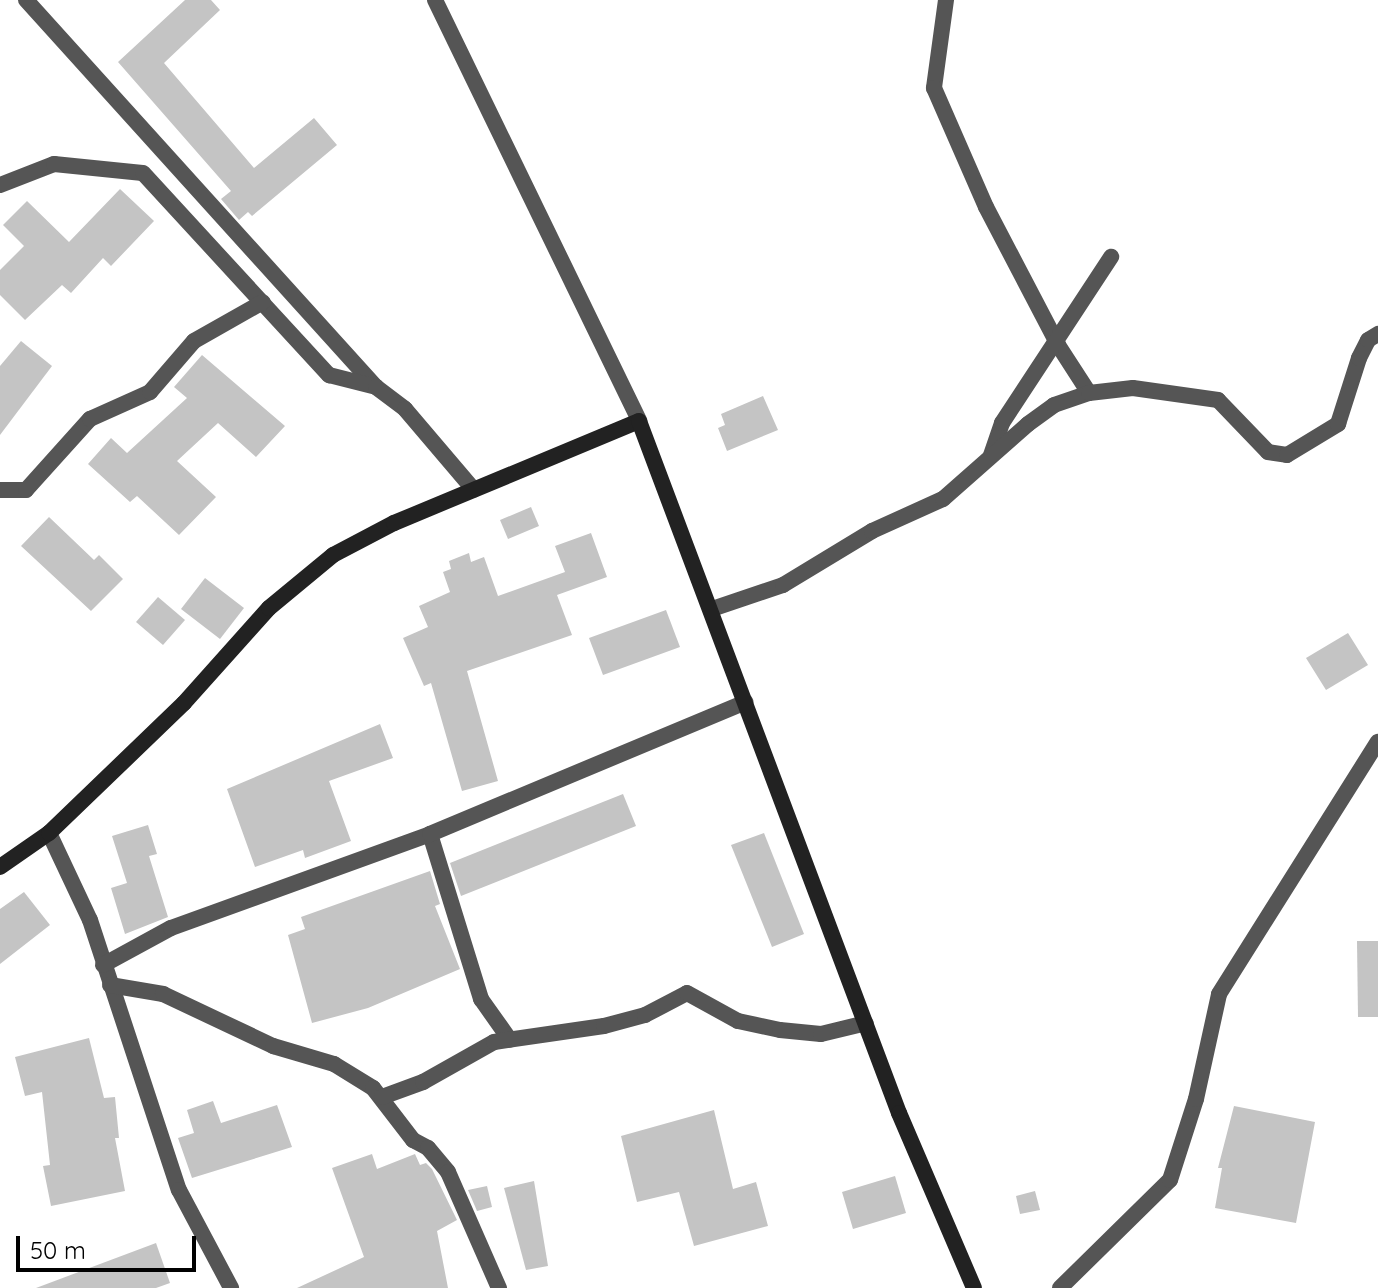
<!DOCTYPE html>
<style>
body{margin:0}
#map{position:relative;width:1378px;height:1288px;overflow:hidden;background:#fff;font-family:Quicksand,sans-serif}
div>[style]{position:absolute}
.building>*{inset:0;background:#c4c4c4}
.street>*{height:16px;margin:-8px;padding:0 8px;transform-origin:8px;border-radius:8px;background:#555}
.secondary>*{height:16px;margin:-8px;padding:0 8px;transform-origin:8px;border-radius:8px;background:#222}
span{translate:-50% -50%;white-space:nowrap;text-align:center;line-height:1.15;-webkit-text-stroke:6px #fff;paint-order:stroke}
.scale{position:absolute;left:16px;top:1236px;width:180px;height:36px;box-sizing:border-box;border:4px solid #000;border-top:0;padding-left:10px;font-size:24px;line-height:28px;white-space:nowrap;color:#000;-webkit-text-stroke:6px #fff;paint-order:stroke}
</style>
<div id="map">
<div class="building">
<div style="clip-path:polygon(185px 0,211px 0,220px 10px,164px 63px,254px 168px,314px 118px,337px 145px,252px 216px,248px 212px,239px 220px,221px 199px,231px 191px,118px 62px)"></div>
<div style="clip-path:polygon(120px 189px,154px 221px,111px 266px,103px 258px,71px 293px,62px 285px,25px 320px,0 295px,0 270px,24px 246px,3px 225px,27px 201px,69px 242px)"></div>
<div style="clip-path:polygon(21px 341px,52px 366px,0 435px,0 366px)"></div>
<div style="clip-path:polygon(202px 355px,285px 426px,256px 457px,218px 423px,177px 461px,216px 497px,179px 535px,137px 496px,130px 502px,88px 464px,111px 438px,127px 453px,187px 398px,174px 387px)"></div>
<div style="clip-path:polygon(763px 396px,778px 430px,727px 451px,718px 428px,725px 425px,721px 414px)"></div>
<div style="clip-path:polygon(531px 507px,539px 526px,508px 539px,500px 520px)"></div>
<div style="clip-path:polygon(49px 517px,94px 560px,99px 555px,123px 579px,91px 611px,21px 546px)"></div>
<div style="clip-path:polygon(591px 533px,607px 577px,557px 595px,572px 635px,467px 671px,498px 781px,462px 791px,431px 683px,424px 686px,403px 638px,428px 627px,419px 606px,450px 592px,443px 572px,451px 569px,449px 561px,469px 553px,471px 562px,484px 557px,498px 596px,565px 572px,555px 546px)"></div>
<div style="clip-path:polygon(205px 578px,244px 608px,220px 639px,181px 609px)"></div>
<div style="clip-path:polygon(158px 597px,185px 620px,163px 645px,136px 622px)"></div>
<div style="clip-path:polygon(666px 610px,680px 647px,603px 675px,589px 638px)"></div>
<div style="clip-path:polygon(1348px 633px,1368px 665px,1326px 690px,1306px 658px)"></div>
<div style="clip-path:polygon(380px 724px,393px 758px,329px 781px,351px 841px,305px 858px,303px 850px,255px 867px,227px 789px)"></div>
<div style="clip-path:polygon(623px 794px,636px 826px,461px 896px,450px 863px)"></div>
<div style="clip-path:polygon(148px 825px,157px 854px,149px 856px,168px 917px,125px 934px,111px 888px,127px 883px,112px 836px)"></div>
<div style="clip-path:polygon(764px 833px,804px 934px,772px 947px,731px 845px)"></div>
<div style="clip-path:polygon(430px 871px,440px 904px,435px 906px,460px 969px,368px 1008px,312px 1023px,288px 935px,305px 929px,301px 917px)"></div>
<div style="clip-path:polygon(24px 892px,50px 925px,0 964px,0 909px)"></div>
<div style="clip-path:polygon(1357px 941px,1378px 941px,1378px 1017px,1358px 1017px)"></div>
<div style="clip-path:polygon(89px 1038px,104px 1098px,115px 1097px,119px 1138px,115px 1138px,125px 1191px,51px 1206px,43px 1166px,50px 1165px,42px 1092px,25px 1096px,15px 1057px)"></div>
<div style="clip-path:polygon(213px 1101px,221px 1123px,277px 1105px,292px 1147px,192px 1178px,178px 1138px,194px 1133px,187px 1110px)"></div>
<div style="clip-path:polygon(1234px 1106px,1315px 1122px,1296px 1223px,1215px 1208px,1222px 1168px,1218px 1168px)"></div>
<div style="clip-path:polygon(714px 1110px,733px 1189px,756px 1182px,768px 1226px,694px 1246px,679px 1192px,637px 1202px,621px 1136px)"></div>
<div style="clip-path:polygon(372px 1154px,377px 1169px,415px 1154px,420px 1165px,426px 1163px,432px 1169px,457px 1220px,437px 1231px,448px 1288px,297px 1288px,364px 1257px,332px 1168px)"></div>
<div style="clip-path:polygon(895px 1176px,906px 1213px,853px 1229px,842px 1192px)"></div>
<div style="clip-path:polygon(534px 1181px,548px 1266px,526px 1270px,504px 1188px)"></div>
<div style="clip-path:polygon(487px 1186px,492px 1207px,477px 1211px,468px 1190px)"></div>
<div style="clip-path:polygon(1035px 1191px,1040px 1210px,1020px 1214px,1016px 1196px)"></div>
<div style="clip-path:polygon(156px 1243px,170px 1283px,156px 1288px,36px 1288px)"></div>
</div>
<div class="street">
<div style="left:26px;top:0;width:520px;rotate:47.88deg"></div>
<div style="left:435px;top:0;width:468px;rotate:64.1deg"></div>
<div style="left:946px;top:0;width:89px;rotate:97.8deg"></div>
<div style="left:934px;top:88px;width:130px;rotate:66.4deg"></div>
<div style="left:986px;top:207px;width:156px;rotate:62.4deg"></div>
<div style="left:1058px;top:345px;width:57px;rotate:57.1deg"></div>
<div style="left:0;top:185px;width:58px;rotate:-21.3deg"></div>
<div style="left:54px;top:164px;width:89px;rotate:5.8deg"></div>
<div style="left:143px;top:173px;width:275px;rotate:47.4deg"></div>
<div style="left:329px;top:375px;width:49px;rotate:14.3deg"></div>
<div style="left:376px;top:387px;width:36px;rotate:37deg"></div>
<div style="left:405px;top:409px;width:106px;rotate:49.6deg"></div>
<div style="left:991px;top:455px;width:34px;rotate:-71deg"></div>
<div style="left:1002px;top:423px;width:199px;rotate:-56.7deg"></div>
<div style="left:0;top:490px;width:26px"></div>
<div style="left:26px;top:490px;width:96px;rotate:-48deg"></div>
<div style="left:90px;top:419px;width:66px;rotate:-24.2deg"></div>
<div style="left:150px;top:392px;width:67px;rotate:-49.2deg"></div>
<div style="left:194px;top:341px;width:79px;rotate:-29.5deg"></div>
<div style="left:712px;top:609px;width:75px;rotate:-18.7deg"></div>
<div style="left:783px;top:585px;width:104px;rotate:-31.2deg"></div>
<div style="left:872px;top:531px;width:78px;rotate:-24.3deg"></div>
<div style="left:943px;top:499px;width:113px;rotate:-41.4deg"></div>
<div style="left:1028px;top:424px;width:32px;rotate:-36deg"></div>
<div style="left:1054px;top:405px;width:37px;rotate:-19deg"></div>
<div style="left:1089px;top:393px;width:44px;rotate:-6.5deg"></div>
<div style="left:1133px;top:388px;width:86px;rotate:8deg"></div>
<div style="left:1218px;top:400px;width:72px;rotate:46.1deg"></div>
<div style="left:1268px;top:452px;width:19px;rotate:9deg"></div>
<div style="left:1287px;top:455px;width:60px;rotate:-31.3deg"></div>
<div style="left:1338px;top:424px;width:69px;rotate:-72.3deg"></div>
<div style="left:1359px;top:358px;width:20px;rotate:-63deg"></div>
<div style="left:1368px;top:340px;width:12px;rotate:-31deg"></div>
<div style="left:49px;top:833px;width:96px;rotate:64.8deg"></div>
<div style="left:90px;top:920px;width:284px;rotate:71.8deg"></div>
<div style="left:179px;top:1190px;width:111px;rotate:62deg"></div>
<div style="left:430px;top:834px;width:173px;rotate:72.8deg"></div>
<div style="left:481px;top:999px;width:50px;rotate:54.7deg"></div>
<div style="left:103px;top:965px;width:77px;rotate:-28.6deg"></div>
<div style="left:171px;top:928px;width:276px;rotate:-19.9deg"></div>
<div style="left:430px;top:834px;width:342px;rotate:-22.7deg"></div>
<div style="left:110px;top:985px;width:54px;rotate:9.6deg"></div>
<div style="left:163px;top:994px;width:122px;rotate:25.3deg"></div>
<div style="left:273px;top:1046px;width:64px;rotate:16.4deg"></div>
<div style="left:334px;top:1064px;width:46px;rotate:31.6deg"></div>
<div style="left:373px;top:1088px;width:66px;rotate:52.4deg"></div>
<div style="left:413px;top:1140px;width:17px;rotate:28deg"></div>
<div style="left:428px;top:1148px;width:31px;rotate:50deg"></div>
<div style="left:448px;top:1172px;width:127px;rotate:66.3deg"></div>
<div style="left:382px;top:1097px;width:44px;rotate:-20.1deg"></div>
<div style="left:423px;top:1082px;width:81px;rotate:-29.4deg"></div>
<div style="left:494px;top:1042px;width:111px;rotate:-8.3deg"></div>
<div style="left:604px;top:1026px;width:42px;rotate:-15deg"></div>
<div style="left:645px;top:1015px;width:47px;rotate:-27.6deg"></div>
<div style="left:687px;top:993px;width:58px;rotate:28.8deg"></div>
<div style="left:738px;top:1021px;width:43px;rotate:12.1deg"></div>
<div style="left:780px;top:1030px;width:41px;rotate:5.6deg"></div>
<div style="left:821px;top:1034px;width:46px;rotate:-13.7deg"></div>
<div style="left:1060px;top:1288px;width:154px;rotate:-44.5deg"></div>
<div style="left:1170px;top:1180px;width:85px;rotate:-72.2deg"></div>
<div style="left:1196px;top:1099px;width:107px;rotate:-77.6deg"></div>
<div style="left:1219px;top:994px;width:298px;rotate:-57.8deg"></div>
</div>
<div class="secondary">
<div style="left:0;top:867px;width:60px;rotate:-34.8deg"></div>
<div style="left:49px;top:833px;width:187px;rotate:-43.9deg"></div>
<div style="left:184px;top:703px;width:127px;rotate:-48.2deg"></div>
<div style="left:269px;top:608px;width:83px;rotate:-39.6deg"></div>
<div style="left:333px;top:555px;width:69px;rotate:-27.7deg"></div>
<div style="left:394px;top:523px;width:265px;rotate:-22.6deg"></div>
<div style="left:639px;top:421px;width:739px;rotate:69.41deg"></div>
<div style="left:899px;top:1113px;width:190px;rotate:66.8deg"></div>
</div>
<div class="scale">50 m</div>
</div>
